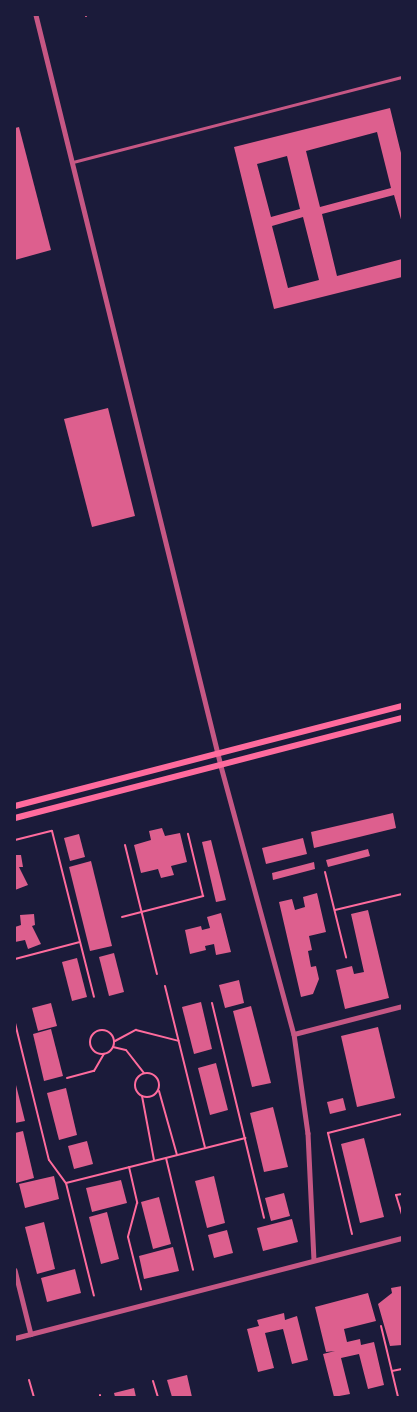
<!DOCTYPE html>
<style>
body{margin:0}
#map{position:relative;width:417px;height:1412px;overflow:hidden;background:#1b1b3a;font-family:Helvetica,sans-serif}
div>[style]{position:absolute}
.building>*{inset:0;background:#dd5f8e}
.path>*{height:2px;margin:-1px;padding:0 1px;transform-origin:1px;border-radius:1px;background:#ff6b9d}
.path>.ring{margin:-1px;padding:0;box-sizing:content-box;background:none;border:2px solid #ff6b9d;border-radius:50%}
.service>*{height:2.5px;margin:-1.25px;padding:0 1.25px;transform-origin:1.25px;border-radius:1.25px;background:#c65784}
.minor>*{height:4.5px;margin:-2.25px;padding:0 2.25px;transform-origin:2.25px;border-radius:2.25px;background:#c65784}
.secondary>*{height:6px;margin:-3px;padding:0 3px;transform-origin:3px;border-radius:3px;background:#ff6b9d}
span{translate:-50% -50%;white-space:nowrap;text-align:center;line-height:1.15;-webkit-text-stroke:4.5px #1b1b3a;paint-order:stroke}
.frame{position:absolute;inset:0;border:16px solid #1b1b3a;pointer-events:none}
</style>
<div id="map">
<div class="building">
<div style="clip-path:polygon(evenodd,390px 108px,402px 157px,402px 223px,394px 195px,322px 214px,337px 276px,402px 259px,402px 277px,274px 309px,234px 147px,390px 108px,377px 132px,391px 188px,320px 207px,306px 151px,377px 132px,390px 108px,287px 156px,300px 209px,271px 217px,257px 164px,287px 156px,390px 108px,303px 217px,319px 280px,288px 288px,272px 226px,303px 217px)"></div>
<div style="clip-path:polygon(19px 127px,51px 250px,15px 260px,15px 128px)"></div>
<div style="clip-path:polygon(108px 408px,135px 516px,92px 527px,64px 419px)"></div>
<div style="clip-path:polygon(393px 813px,396px 828px,314px 848px,311px 832px)"></div>
<div style="clip-path:polygon(162px 828px,165px 836px,180px 833px,187px 862px,171px 866px,174px 875px,161px 878px,158px 869px,141px 873px,134px 845px,151px 840px,149px 831px)"></div>
<div style="clip-path:polygon(79px 834px,85px 857px,70px 861px,64px 838px)"></div>
<div style="clip-path:polygon(303px 838px,307px 854px,266px 864px,262px 848px)"></div>
<div style="clip-path:polygon(211px 840px,226px 900px,216px 902px,202px 842px)"></div>
<div style="clip-path:polygon(368px 849px,370px 856px,328px 867px,326px 860px)"></div>
<div style="clip-path:polygon(15px 855px,21px 855px,23px 867px,19px 867px,28px 885px,15px 890px)"></div>
<div style="clip-path:polygon(91px 861px,112px 946px,90px 951px,69px 867px)"></div>
<div style="clip-path:polygon(314px 862px,315px 869px,273px 880px,272px 873px)"></div>
<div style="clip-path:polygon(317px 893px,326px 932px,309px 936px,312px 950px,308px 951px,311px 967px,316px 966px,319px 979px,313px 994px,301px 997px,279px 902px,292px 899px,295px 910px,305px 907px,303px 897px)"></div>
<div style="clip-path:polygon(368px 910px,389px 998px,345px 1009px,336px 970px,352px 966px,354px 974px,364px 972px,351px 914px)"></div>
<div style="clip-path:polygon(221px 913px,231px 952px,216px 955px,214px 944px,205px 946px,206px 950px,190px 954px,185px 930px,201px 926px,202px 930px,210px 928px,207px 917px)"></div>
<div style="clip-path:polygon(34px 914px,35px 925px,32px 926px,41px 944px,28px 949px,25px 940px,15px 942px,15px 927px,21px 925px,20px 915px)"></div>
<div style="clip-path:polygon(114px 953px,124px 992px,109px 996px,99px 957px)"></div>
<div style="clip-path:polygon(77px 958px,87px 997px,72px 1001px,62px 962px)"></div>
<div style="clip-path:polygon(239px 980px,244px 1003px,225px 1008px,219px 985px)"></div>
<div style="clip-path:polygon(201px 1002px,212px 1049px,194px 1054px,182px 1007px)"></div>
<div style="clip-path:polygon(51px 1003px,57px 1026px,38px 1031px,32px 1008px)"></div>
<div style="clip-path:polygon(251px 1006px,271px 1083px,252px 1087px,233px 1011px)"></div>
<div style="clip-path:polygon(378px 1027px,395px 1098px,357px 1107px,341px 1036px)"></div>
<div style="clip-path:polygon(51px 1029px,63px 1076px,44px 1081px,33px 1034px)"></div>
<div style="clip-path:polygon(216px 1063px,228px 1110px,210px 1115px,198px 1068px)"></div>
<div style="clip-path:polygon(16px 1085px,25px 1121px,15px 1123px,15px 1086px)"></div>
<div style="clip-path:polygon(66px 1088px,77px 1135px,59px 1140px,47px 1093px)"></div>
<div style="clip-path:polygon(343px 1098px,346px 1110px,330px 1114px,327px 1102px)"></div>
<div style="clip-path:polygon(273px 1107px,288px 1167px,264px 1172px,250px 1113px)"></div>
<div style="clip-path:polygon(23px 1131px,34px 1178px,16px 1183px,15px 1133px)"></div>
<div style="clip-path:polygon(364px 1138px,384px 1217px,360px 1223px,341px 1144px)"></div>
<div style="clip-path:polygon(87px 1141px,93px 1164px,74px 1169px,68px 1146px)"></div>
<div style="clip-path:polygon(54px 1176px,59px 1199px,25px 1208px,19px 1184px)"></div>
<div style="clip-path:polygon(214px 1176px,225px 1223px,207px 1228px,195px 1181px)"></div>
<div style="clip-path:polygon(121px 1180px,127px 1203px,92px 1212px,86px 1188px)"></div>
<div style="clip-path:polygon(284px 1193px,290px 1216px,271px 1221px,265px 1198px)"></div>
<div style="clip-path:polygon(159px 1197px,171px 1244px,153px 1249px,141px 1202px)"></div>
<div style="clip-path:polygon(107px 1212px,119px 1259px,101px 1264px,89px 1217px)"></div>
<div style="clip-path:polygon(292px 1219px,298px 1242px,263px 1251px,257px 1228px)"></div>
<div style="clip-path:polygon(44px 1222px,55px 1269px,37px 1274px,25px 1227px)"></div>
<div style="clip-path:polygon(227px 1230px,233px 1253px,214px 1258px,208px 1235px)"></div>
<div style="clip-path:polygon(173px 1247px,179px 1271px,144px 1279px,139px 1256px)"></div>
<div style="clip-path:polygon(75px 1269px,81px 1293px,47px 1302px,41px 1278px)"></div>
<div style="clip-path:polygon(402px 1286px,402px 1345px,390px 1346px,378px 1304px,392px 1293px,391px 1288px)"></div>
<div style="clip-path:polygon(368px 1293px,376px 1321px,344px 1329px,347px 1342px,360px 1339px,361px 1345px,374px 1342px,384px 1385px,368px 1389px,359px 1354px,341px 1358px,350px 1394px,334px 1397px,323px 1354px,335px 1351px,326px 1352px,315px 1307px)"></div>
<div style="clip-path:polygon(284px 1313px,285px 1320px,297px 1316px,308px 1360px,292px 1364px,283px 1329px,265px 1333px,274px 1368px,258px 1372px,247px 1329px,259px 1326px,257px 1320px)"></div>
<div style="clip-path:polygon(187px 1375px,192px 1397px,172px 1397px,167px 1380px)"></div>
<div style="clip-path:polygon(134px 1388px,136px 1397px,115px 1397px,114px 1393px)"></div>
</div>
<div class="path">
<div style="left:86px;top:16px;width:1px;rotate:-90deg"></div>
<div style="left:15px;top:840px;width:38px;rotate:-14deg"></div>
<div style="left:52px;top:831px;width:171px;rotate:75.8deg"></div>
<div style="left:125px;top:845px;width:133px;rotate:76.1deg"></div>
<div style="left:325px;top:872px;width:88px;rotate:76.1deg"></div>
<div style="left:335px;top:910px;width:69px;rotate:-13.4deg"></div>
<div style="left:122px;top:917px;width:84px;rotate:-14.5deg"></div>
<div style="left:203px;top:896px;width:64px;rotate:-103.6deg"></div>
<div style="left:15px;top:959px;width:67px;rotate:-14.7deg"></div>
<div style="left:165px;top:986px;width:167px;rotate:76.1deg"></div>
<div style="left:212px;top:1003px;width:221px;rotate:76.4deg"></div>
<div style="left:15px;top:1023px;width:141px;rotate:76.1deg"></div>
<div style="left:49px;top:1160px;width:29px;rotate:54deg"></div>
<div style="left:66px;top:1183px;width:185px;rotate:-14.1deg"></div>
<div class="ring" style="left:90px;top:1030px;width:22px;height:22px"></div>
<div style="left:115px;top:1041px;width:24px;rotate:-28deg"></div>
<div style="left:136px;top:1030px;width:44px;rotate:14.3deg"></div>
<div style="left:113px;top:1047px;width:13px;rotate:13deg"></div>
<div style="left:126px;top:1050px;width:29px;rotate:52deg"></div>
<div class="ring" style="left:135px;top:1073px;width:22px;height:22px"></div>
<div style="left:67px;top:1078px;width:28px;rotate:-15deg"></div>
<div style="left:94px;top:1071px;width:20px;rotate:-60deg"></div>
<div style="left:159px;top:1091px;width:66px;rotate:74.3deg"></div>
<div style="left:142px;top:1096px;width:65px;rotate:79.4deg"></div>
<div style="left:166px;top:1158px;width:115px;rotate:76.4deg"></div>
<div style="left:129px;top:1167px;width:37px;rotate:77deg"></div>
<div style="left:137px;top:1203px;width:35px;rotate:105deg"></div>
<div style="left:128px;top:1237px;width:54px;rotate:76deg"></div>
<div style="left:66px;top:1183px;width:116px;rotate:76.1deg"></div>
<div style="left:402px;top:1194px;width:6px;rotate:171deg"></div>
<div style="left:396px;top:1195px;width:21px;rotate:73deg"></div>
<div style="left:352px;top:1234px;width:104px;rotate:-103.4deg"></div>
<div style="left:328px;top:1133px;width:76px;rotate:-14.4deg"></div>
<div style="left:381px;top:1326px;width:73px;rotate:76.5deg"></div>
<div style="left:392px;top:1371px;width:10px;rotate:-11deg"></div>
<div style="left:29px;top:1380px;width:18px;rotate:74deg"></div>
<div style="left:153px;top:1381px;width:17px;rotate:73deg"></div>
<div style="left:100px;top:1395px;width:2px;rotate:90deg"></div>
</div>
<div class="service">
<div style="left:73px;top:162px;width:340px;rotate:-14.5deg"></div>
</div>
<div class="minor">
<div style="left:36px;top:15px;width:773px;rotate:76.16deg"></div>
<div style="left:221px;top:766px;width:278px;rotate:74.8deg"></div>
<div style="left:294px;top:1034px;width:100px;rotate:82deg"></div>
<div style="left:308px;top:1133px;width:126px;rotate:87.3deg"></div>
<div style="left:294px;top:1034px;width:112px;rotate:-14.5deg"></div>
<div style="left:15px;top:1270px;width:66px;rotate:76deg"></div>
<div style="left:15px;top:1338px;width:400px;rotate:-14.5deg"></div>
</div>
<div class="secondary">
<div style="left:15px;top:806px;width:400px;rotate:-14.5deg"></div>
<div style="left:15px;top:818px;width:400px;rotate:-14.5deg"></div>
</div>
<div class="frame"></div>
</div>
